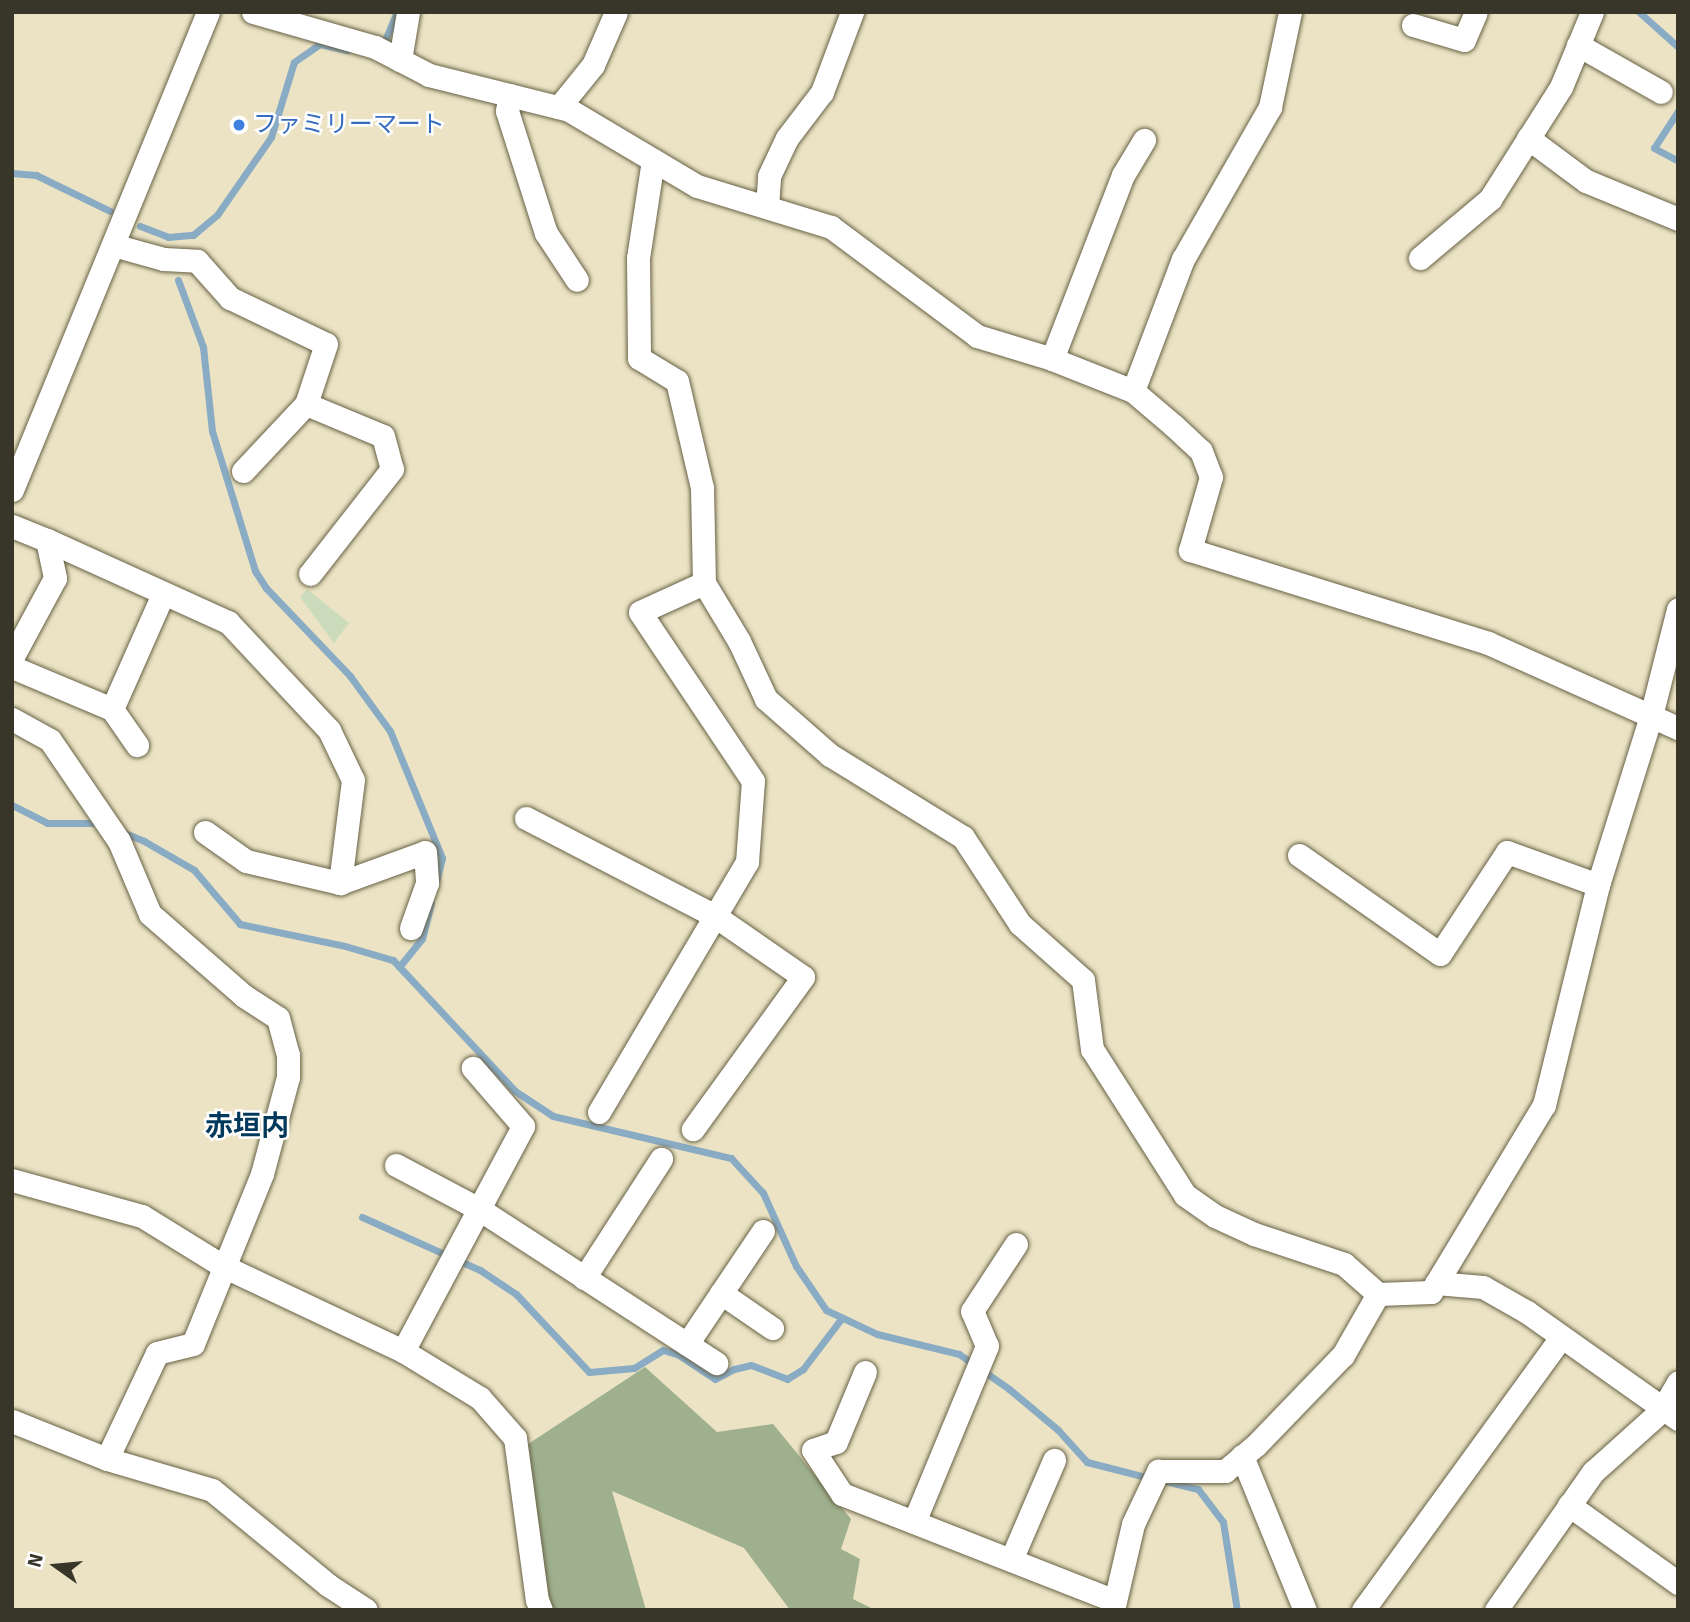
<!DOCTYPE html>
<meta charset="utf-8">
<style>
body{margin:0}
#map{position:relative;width:1690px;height:1622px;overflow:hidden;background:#ebe3c4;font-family:Signika,"Noto Sans JP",sans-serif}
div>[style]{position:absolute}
.green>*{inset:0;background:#cbdcbc}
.forest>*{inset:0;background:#9eb08e}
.stream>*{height:7px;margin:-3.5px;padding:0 3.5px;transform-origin:3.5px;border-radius:3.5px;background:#89abc4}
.roads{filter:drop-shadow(0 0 2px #686145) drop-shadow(0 0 2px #686145)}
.minor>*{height:23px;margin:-11.5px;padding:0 11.5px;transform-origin:11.5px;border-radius:11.5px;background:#fff}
.dots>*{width:19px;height:19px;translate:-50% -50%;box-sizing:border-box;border:4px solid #fff;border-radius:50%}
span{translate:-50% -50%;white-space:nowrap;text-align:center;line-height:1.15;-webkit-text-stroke:5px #fff;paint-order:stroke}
.shop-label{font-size:24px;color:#366cbe}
.left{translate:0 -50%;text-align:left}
.quarter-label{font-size:28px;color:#00395b;font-weight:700}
.frame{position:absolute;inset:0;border:14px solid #383529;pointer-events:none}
.north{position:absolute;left:21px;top:1531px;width:70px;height:70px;-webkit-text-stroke:5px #fff;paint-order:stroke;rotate:285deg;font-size:19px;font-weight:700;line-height:28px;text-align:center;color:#383529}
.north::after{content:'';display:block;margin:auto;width:24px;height:32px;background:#383529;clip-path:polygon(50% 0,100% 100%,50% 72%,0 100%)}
</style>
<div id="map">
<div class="green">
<div style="clip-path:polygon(307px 589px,349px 623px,334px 643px,300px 597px)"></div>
</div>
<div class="forest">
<div style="clip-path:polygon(645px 1367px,717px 1432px,773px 1424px,851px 1519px,841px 1549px,860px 1559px,853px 1599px,875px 1610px,790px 1610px,744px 1548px,612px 1491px,646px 1610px,530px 1610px,513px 1454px)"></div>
</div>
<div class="stream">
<div style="left:1639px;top:12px;width:52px;rotate:41.9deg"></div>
<div style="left:382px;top:47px;width:38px;rotate:-67deg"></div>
<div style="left:1678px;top:111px;width:44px;rotate:123deg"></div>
<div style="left:1654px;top:148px;width:27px;rotate:28deg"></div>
<div style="left:12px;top:173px;width:24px;rotate:5deg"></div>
<div style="left:36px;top:175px;width:82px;rotate:25.9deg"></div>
<div style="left:140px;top:226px;width:30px;rotate:21deg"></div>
<div style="left:168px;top:237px;width:25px;rotate:-5deg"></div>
<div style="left:193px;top:235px;width:31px;rotate:-40deg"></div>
<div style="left:217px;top:215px;width:95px;rotate:-55.3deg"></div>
<div style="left:271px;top:137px;width:78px;rotate:-73deg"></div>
<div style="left:294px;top:62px;width:32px;rotate:-35deg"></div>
<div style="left:320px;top:44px;width:28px;rotate:13deg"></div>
<div style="left:178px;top:280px;width:72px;rotate:69.5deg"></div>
<div style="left:203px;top:347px;width:84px;rotate:83.9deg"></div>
<div style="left:212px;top:431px;width:146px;rotate:72.9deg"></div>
<div style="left:255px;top:571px;width:20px;rotate:57deg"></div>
<div style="left:266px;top:588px;width:122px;rotate:46.3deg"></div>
<div style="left:350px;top:676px;width:68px;rotate:54deg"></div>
<div style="left:390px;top:731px;width:137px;rotate:67.7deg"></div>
<div style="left:442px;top:858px;width:25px;rotate:104deg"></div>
<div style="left:12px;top:805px;width:39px;rotate:27deg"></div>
<div style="left:47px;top:823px;width:51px"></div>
<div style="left:122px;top:832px;width:24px;rotate:22deg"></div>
<div style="left:144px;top:841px;width:58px;rotate:30.1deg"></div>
<div style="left:194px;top:870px;width:71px;rotate:49.6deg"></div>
<div style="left:240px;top:924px;width:107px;rotate:11.8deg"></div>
<div style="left:345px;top:946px;width:50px;rotate:16.3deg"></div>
<div style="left:393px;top:960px;width:179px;rotate:47deg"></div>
<div style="left:515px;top:1091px;width:45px;rotate:33.3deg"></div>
<div style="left:553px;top:1116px;width:183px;rotate:13.3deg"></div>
<div style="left:731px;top:1158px;width:47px;rotate:47.6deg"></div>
<div style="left:763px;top:1193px;width:80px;rotate:65.7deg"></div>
<div style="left:796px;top:1266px;width:53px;rotate:55.7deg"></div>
<div style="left:826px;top:1310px;width:56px;rotate:25.2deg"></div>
<div style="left:877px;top:1334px;width:84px;rotate:13.7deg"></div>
<div style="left:959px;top:1354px;width:61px;rotate:35deg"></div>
<div style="left:1009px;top:1389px;width:64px;rotate:39.9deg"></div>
<div style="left:1058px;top:1430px;width:43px;rotate:47.8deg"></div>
<div style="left:1087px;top:1462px;width:65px;rotate:14.3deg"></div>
<div style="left:399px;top:967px;width:36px;rotate:-51deg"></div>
<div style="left:422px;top:939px;width:37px;rotate:-76deg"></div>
<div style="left:362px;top:1217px;width:129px;rotate:24.2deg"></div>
<div style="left:480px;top:1270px;width:43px;rotate:33.7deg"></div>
<div style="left:516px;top:1294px;width:107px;rotate:46.9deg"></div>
<div style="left:589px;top:1372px;width:45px;rotate:-5.1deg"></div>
<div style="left:634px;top:1368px;width:34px;rotate:-32deg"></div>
<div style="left:663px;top:1350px;width:17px;rotate:17deg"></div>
<div style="left:679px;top:1355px;width:43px;rotate:33.7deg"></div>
<div style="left:715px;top:1379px;width:21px;rotate:-28deg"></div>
<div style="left:734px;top:1369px;width:17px;rotate:-13deg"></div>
<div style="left:751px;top:1365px;width:39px;rotate:21deg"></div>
<div style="left:787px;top:1379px;width:19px;rotate:-32deg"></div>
<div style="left:803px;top:1369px;width:63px;rotate:-52.8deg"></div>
<div style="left:1161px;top:1480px;width:38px;rotate:14deg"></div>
<div style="left:1198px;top:1489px;width:41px;rotate:52.9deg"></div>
<div style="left:1223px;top:1522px;width:89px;rotate:81deg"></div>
</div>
<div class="roads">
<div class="minor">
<div style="left:253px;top:12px;width:127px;rotate:16deg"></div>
<div style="left:375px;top:47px;width:61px;rotate:27.4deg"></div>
<div style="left:429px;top:75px;width:144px;rotate:14deg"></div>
<div style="left:569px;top:110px;width:149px;rotate:30.7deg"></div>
<div style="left:697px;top:186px;width:140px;rotate:17deg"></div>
<div style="left:831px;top:227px;width:182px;rotate:36.7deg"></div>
<div style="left:977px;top:336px;width:78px;rotate:17deg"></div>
<div style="left:1052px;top:359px;width:87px;rotate:21.6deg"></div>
<div style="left:1133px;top:391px;width:52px;rotate:40.4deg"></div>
<div style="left:1173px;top:425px;width:38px;rotate:43deg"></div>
<div style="left:1201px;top:451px;width:28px;rotate:69deg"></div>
<div style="left:1211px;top:477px;width:76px;rotate:106deg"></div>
<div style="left:1190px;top:550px;width:312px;rotate:17.3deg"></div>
<div style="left:1488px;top:643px;width:208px;rotate:24.1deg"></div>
<div style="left:1413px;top:25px;width:53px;rotate:16.4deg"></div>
<div style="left:1464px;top:40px;width:30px;rotate:-67deg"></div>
<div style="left:1578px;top:45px;width:95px;rotate:29.5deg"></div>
<div style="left:400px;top:60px;width:49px;rotate:-80.5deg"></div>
<div style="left:510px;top:95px;width:16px;rotate:101deg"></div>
<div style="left:507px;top:111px;width:128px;rotate:72.3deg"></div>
<div style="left:546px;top:233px;width:56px;rotate:56.6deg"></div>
<div style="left:559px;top:107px;width:54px;rotate:-51deg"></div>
<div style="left:593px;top:65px;width:58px;rotate:-66.5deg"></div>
<div style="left:1528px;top:138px;width:72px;rotate:36.6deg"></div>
<div style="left:1586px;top:181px;width:100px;rotate:22.4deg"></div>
<div style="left:653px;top:160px;width:99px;rotate:98.7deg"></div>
<div style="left:638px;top:258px;width:100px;rotate:89.4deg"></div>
<div style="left:639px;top:358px;width:44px;rotate:31.2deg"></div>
<div style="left:677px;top:381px;width:110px;rotate:76.8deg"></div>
<div style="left:702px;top:488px;width:95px;rotate:88.8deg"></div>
<div style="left:704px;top:583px;width:68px;rotate:58.9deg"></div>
<div style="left:739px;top:641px;width:64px;rotate:65deg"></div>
<div style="left:766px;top:699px;width:85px;rotate:41.2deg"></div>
<div style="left:830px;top:755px;width:156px;rotate:31.7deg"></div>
<div style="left:963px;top:837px;width:104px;rotate:56.8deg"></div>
<div style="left:1020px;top:924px;width:84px;rotate:41.6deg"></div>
<div style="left:1083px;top:980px;width:70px;rotate:82.6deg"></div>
<div style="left:1092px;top:1049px;width:173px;rotate:57.5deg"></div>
<div style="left:1185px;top:1195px;width:37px;rotate:35deg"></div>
<div style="left:1215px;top:1216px;width:43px;rotate:24.8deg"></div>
<div style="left:1254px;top:1234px;width:95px;rotate:18.4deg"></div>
<div style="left:1344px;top:1264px;width:45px;rotate:41.4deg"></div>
<div style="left:1378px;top:1294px;width:53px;rotate:-2.2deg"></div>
<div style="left:1431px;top:1292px;width:218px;rotate:-58.9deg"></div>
<div style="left:1544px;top:1105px;width:227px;rotate:-76.2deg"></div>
<div style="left:1598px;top:885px;width:177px;rotate:-72.6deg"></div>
<div style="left:1651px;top:716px;width:110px;rotate:-75.8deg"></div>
<div style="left:767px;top:207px;width:31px;rotate:-86deg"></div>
<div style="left:769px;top:176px;width:42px;rotate:-64.7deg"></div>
<div style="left:787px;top:138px;width:58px;rotate:-52.7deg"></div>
<div style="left:822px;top:92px;width:85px;rotate:-69.4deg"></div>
<div style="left:113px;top:245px;width:53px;rotate:15.4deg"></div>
<div style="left:164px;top:259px;width:33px;rotate:3deg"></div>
<div style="left:197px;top:261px;width:50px;rotate:48.3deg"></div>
<div style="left:230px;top:298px;width:106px;rotate:25.6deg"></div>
<div style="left:326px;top:344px;width:63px;rotate:108.4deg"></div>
<div style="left:306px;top:404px;width:92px;rotate:133.2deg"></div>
<div style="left:1420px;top:258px;width:92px;rotate:-40.1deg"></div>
<div style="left:1490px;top:199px;width:133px;rotate:-57.6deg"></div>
<div style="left:1561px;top:87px;width:81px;rotate:-67.5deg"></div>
<div style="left:1052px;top:359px;width:197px;rotate:-68.9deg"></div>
<div style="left:1123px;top:175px;width:41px;rotate:-59deg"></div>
<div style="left:1133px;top:391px;width:141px;rotate:-69.3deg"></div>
<div style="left:1183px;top:259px;width:175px;rotate:-60.2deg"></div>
<div style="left:1270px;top:107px;width:97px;rotate:-78.1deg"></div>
<div style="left:306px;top:404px;width:83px;rotate:22.6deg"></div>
<div style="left:383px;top:436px;width:34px;rotate:75deg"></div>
<div style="left:392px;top:469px;width:133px;rotate:128deg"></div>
<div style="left:12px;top:490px;width:517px;rotate:-67.7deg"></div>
<div style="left:12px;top:526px;width:38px;rotate:22deg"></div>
<div style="left:47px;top:540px;width:39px;rotate:78deg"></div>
<div style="left:55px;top:578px;width:91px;rotate:118.3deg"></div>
<div style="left:47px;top:540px;width:199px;rotate:24.4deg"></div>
<div style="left:228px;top:622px;width:148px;rotate:46.9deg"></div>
<div style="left:329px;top:730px;width:55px;rotate:64.4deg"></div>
<div style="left:353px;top:780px;width:104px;rotate:97.2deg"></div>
<div style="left:12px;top:667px;width:108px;rotate:22.8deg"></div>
<div style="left:112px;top:709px;width:44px;rotate:55.2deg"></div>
<div style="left:112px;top:709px;width:126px;rotate:-66.1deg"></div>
<div style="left:12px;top:719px;width:43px;rotate:28.9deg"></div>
<div style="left:50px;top:740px;width:122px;rotate:55.7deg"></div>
<div style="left:119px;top:841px;width:79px;rotate:67deg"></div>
<div style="left:150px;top:914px;width:125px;rotate:41.1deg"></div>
<div style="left:244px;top:996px;width:40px;rotate:32.9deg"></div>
<div style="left:278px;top:1018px;width:38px;rotate:75deg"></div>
<div style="left:288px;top:1055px;width:22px;rotate:90deg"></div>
<div style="left:288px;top:1077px;width:100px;rotate:105deg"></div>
<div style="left:262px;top:1174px;width:183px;rotate:112.1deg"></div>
<div style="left:193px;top:1344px;width:37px;rotate:166deg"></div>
<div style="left:157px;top:1353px;width:117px;rotate:115.3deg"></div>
<div style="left:526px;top:818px;width:213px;rotate:27.4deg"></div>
<div style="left:715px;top:916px;width:107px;rotate:34.7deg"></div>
<div style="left:803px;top:977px;width:188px;rotate:125.9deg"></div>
<div style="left:205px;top:832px;width:50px;rotate:35.3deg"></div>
<div style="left:246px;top:861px;width:97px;rotate:13.2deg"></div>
<div style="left:340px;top:883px;width:90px;rotate:-20deg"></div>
<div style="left:425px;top:852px;width:31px;rotate:86deg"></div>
<div style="left:427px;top:883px;width:48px;rotate:109.6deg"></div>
<div style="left:1299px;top:855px;width:172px;rotate:35.1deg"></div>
<div style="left:1440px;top:954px;width:122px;rotate:-56.7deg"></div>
<div style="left:1507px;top:852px;width:97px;rotate:19.9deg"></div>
<div style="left:599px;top:1112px;width:291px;rotate:-59.4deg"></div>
<div style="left:747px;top:862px;width:81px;rotate:-85.8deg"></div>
<div style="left:753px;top:781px;width:203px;rotate:-123.8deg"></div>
<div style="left:640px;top:612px;width:70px;rotate:-24.4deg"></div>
<div style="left:396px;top:1165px;width:94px;rotate:27.9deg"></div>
<div style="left:479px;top:1209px;width:283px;rotate:33deg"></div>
<div style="left:12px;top:1180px;width:135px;rotate:15.5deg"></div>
<div style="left:142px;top:1216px;width:95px;rotate:31.7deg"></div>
<div style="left:223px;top:1266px;width:199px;rotate:25.3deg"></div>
<div style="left:403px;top:1351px;width:90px;rotate:31.4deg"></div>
<div style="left:480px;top:1398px;width:53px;rotate:48.8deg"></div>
<div style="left:515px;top:1438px;width:163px;rotate:82.3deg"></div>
<div style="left:537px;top:1600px;width:11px;rotate:68deg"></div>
<div style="left:584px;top:1278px;width:142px;rotate:-57.1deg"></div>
<div style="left:1436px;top:1283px;width:47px;rotate:4.9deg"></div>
<div style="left:1483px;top:1287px;width:51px;rotate:29.6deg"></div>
<div style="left:1527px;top:1312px;width:185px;rotate:35.3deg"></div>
<div style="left:721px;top:1293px;width:62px;rotate:34.5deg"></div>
<div style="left:687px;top:1344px;width:136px;rotate:-56.1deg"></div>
<div style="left:403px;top:1351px;width:255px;rotate:-61.9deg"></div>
<div style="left:523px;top:1126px;width:77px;rotate:-130.8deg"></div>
<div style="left:865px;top:1372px;width:76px;rotate:112.5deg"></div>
<div style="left:836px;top:1442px;width:24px;rotate:161deg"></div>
<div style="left:813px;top:1450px;width:53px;rotate:56.6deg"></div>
<div style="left:842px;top:1494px;width:293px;rotate:21.4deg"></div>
<div style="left:12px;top:1421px;width:102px;rotate:21.8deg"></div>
<div style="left:107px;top:1459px;width:109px;rotate:16.4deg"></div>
<div style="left:212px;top:1490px;width:150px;rotate:39.3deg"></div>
<div style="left:328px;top:1585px;width:45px;rotate:33.3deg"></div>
<div style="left:1242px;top:1456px;width:166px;rotate:67.8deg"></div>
<div style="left:1569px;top:1505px;width:134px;rotate:35.6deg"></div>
<div style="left:914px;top:1522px;width:191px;rotate:-67.5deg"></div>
<div style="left:987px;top:1346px;width:38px;rotate:-113deg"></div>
<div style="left:972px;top:1311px;width:80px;rotate:-56.7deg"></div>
<div style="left:1011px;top:1560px;width:109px;rotate:-66.7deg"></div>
<div style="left:1113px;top:1610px;width:88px;rotate:-76.9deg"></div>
<div style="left:1133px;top:1524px;width:59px;rotate:-64.7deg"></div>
<div style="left:1158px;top:1471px;width:67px"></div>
<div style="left:1225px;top:1471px;width:40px;rotate:-40deg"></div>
<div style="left:1256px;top:1445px;width:125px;rotate:-46deg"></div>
<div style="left:1343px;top:1355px;width:70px;rotate:-60.2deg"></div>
<div style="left:1363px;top:1610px;width:337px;rotate:-54deg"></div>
<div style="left:1496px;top:1610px;width:169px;rotate:-54.9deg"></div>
<div style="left:1593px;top:1472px;width:93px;rotate:-41.9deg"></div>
<div style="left:1662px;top:1410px;width:32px;rotate:-60deg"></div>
</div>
</div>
<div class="dots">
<div style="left:239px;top:125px;background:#3f7fe0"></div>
</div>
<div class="shop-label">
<span class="left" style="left:253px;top:125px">ファミリーマート</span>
</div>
<div class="quarter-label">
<span style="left:247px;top:1126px">赤垣内</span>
</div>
<div class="frame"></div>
<div class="north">N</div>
</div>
